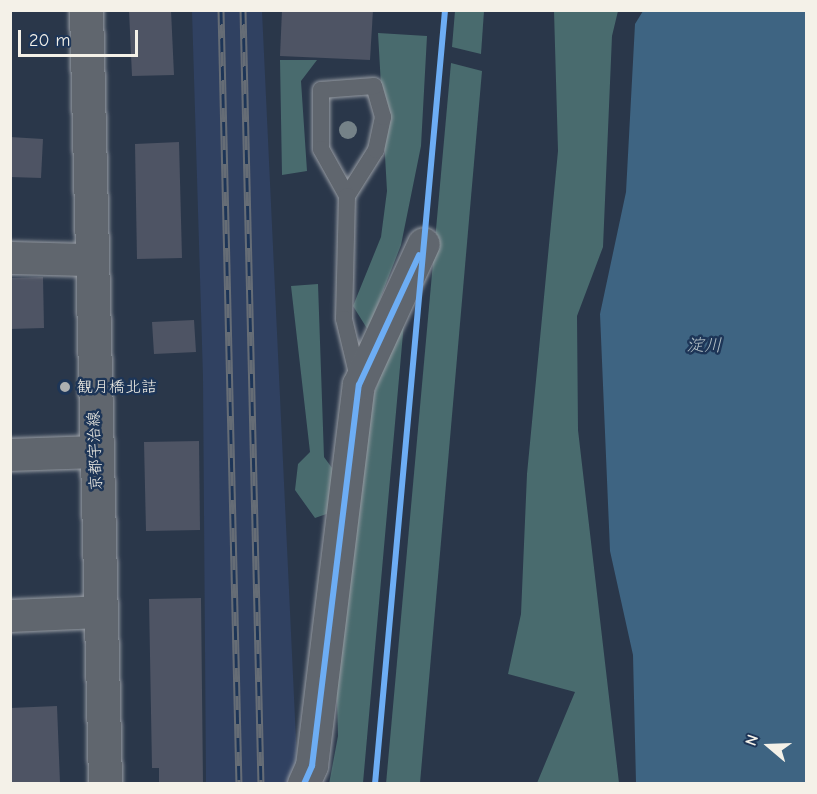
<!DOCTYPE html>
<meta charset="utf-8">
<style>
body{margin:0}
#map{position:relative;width:817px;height:794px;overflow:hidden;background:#2a374a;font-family:"Comic Neue","Klee One",sans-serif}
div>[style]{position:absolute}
.built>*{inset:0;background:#304161}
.green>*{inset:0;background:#496b6e}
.water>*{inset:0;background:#3e6482}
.building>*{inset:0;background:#4e5464}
.roads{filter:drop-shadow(0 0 2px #979ca3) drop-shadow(0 0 2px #979ca3)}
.service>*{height:16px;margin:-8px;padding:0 8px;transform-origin:8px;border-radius:8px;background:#60666e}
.minor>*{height:32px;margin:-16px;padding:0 16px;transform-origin:16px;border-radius:16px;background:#60666e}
.primary>*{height:33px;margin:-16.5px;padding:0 16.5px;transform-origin:16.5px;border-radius:16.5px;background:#60666e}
.rail>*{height:7px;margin-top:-3.5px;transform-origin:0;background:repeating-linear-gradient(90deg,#1d3557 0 14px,#666d76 0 28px);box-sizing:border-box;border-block:2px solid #666d76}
.cycleway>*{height:6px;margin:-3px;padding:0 3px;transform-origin:3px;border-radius:3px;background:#6dadf4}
.trees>*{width:18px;height:18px;margin:-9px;border-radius:50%;background:#758288}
.dots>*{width:16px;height:16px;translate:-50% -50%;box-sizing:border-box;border:3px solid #1d3557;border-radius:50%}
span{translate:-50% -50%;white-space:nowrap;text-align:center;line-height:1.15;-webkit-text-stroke:5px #1d3557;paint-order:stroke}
.poi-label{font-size:16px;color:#f4f1e8}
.left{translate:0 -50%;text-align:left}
.street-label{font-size:16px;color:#f4f1e8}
.water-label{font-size:18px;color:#b5c1c6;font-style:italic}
.frame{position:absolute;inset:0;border:12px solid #f4f1e8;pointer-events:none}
.north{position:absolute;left:739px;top:716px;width:60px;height:60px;-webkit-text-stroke:4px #1d3557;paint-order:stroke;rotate:289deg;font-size:16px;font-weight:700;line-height:24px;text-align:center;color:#f4f1e8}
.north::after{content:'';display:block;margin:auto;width:21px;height:27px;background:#f4f1e8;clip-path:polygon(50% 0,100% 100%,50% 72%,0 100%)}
.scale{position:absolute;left:18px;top:30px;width:120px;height:27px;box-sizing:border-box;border:3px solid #f4f1e8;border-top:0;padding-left:8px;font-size:18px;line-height:21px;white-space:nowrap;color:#f4f1e8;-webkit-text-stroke:4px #1d3557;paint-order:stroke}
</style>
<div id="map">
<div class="built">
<div style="clip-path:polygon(192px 11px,262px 11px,298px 783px,206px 783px,203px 377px)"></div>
</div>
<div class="green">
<div style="clip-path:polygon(455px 11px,484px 11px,481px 54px,452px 47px)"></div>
<div style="clip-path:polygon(554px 11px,618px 11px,612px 36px,603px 247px,577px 316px,578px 430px,619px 783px,537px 783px,575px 692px,508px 674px,521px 614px,527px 474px,558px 151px)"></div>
<div style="clip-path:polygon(378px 33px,427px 36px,421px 146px,401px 245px,368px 330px,353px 306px,381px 237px,387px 191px)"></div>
<div style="clip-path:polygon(280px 60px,317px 60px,301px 81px,307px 171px,282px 175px)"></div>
<div style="clip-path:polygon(451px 63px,482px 71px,420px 783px,386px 784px)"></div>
<div style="clip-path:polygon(318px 284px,324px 457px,335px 472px,332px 512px,315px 518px,295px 490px,298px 464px,310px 452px,291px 286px)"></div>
<div style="clip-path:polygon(405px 311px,363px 783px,329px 784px,338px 736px,335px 631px,364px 420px)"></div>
</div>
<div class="water">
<div style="clip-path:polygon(643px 11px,806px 11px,806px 783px,636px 783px,633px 655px,610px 551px,600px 314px,626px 192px,635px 24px)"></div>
</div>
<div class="building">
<div style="clip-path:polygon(129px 10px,171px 10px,174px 75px,132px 76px)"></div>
<div style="clip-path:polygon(282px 10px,373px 10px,370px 60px,280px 56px)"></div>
<div style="clip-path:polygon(10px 137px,43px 139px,41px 178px,10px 177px)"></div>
<div style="clip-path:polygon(179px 142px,182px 258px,137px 259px,135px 144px)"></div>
<div style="clip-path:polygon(43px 277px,44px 328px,10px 329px,10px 278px)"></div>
<div style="clip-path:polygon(194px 320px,196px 352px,154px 354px,152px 322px)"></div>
<div style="clip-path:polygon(199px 441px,200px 530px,146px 531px,144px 442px)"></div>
<div style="clip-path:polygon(201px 598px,203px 783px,159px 783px,159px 768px,152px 768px,149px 599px)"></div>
<div style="clip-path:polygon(57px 706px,60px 783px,10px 783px,10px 708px)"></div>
</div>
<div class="roads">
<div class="service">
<div style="left:347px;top:196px;width:54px;rotate:-57.8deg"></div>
<div style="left:376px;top:150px;width:34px;rotate:-78deg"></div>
<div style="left:383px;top:117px;width:32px;rotate:-106deg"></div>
<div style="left:374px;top:86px;width:53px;rotate:175.7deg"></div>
<div style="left:321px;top:90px;width:59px;rotate:90deg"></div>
<div style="left:321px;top:149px;width:54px;rotate:61deg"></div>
<div style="left:347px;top:196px;width:123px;rotate:91.4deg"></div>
<div style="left:344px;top:319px;width:65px;rotate:76.6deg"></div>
</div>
<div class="minor">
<div style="left:10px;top:258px;width:78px;rotate:1.5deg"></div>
<div style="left:10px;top:455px;width:85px;rotate:-2deg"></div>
<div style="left:10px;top:616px;width:90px;rotate:-2.5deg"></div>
<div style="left:304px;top:784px;width:20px;rotate:-66deg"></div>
<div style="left:312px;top:766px;width:384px;rotate:-83deg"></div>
<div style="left:359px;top:385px;width:155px;rotate:-65.3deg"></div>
</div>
<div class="primary">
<div style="left:86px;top:10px;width:774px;rotate:88.59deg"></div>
</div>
</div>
<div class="rail">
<div style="left:221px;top:10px;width:774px;rotate:88.67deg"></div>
<div style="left:243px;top:10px;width:774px;rotate:88.67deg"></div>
</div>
<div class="cycleway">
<div style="left:304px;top:784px;width:20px;rotate:-66deg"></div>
<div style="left:312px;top:766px;width:384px;rotate:-83deg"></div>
<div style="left:359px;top:385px;width:143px;rotate:-65.2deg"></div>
<div style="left:375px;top:784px;width:777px;rotate:-84.83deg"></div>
</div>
<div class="trees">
<div style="left:348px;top:130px"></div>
</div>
<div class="dots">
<div style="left:65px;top:387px;background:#adb0b1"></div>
</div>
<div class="poi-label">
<span class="left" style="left:77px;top:387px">観月橋北詰</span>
</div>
<div class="street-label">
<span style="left:95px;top:451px;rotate:-92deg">京都宇治線</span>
</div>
<div class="water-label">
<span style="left:704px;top:346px">淀川</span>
</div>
<div class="frame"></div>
<div class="north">N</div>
<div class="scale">20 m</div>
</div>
